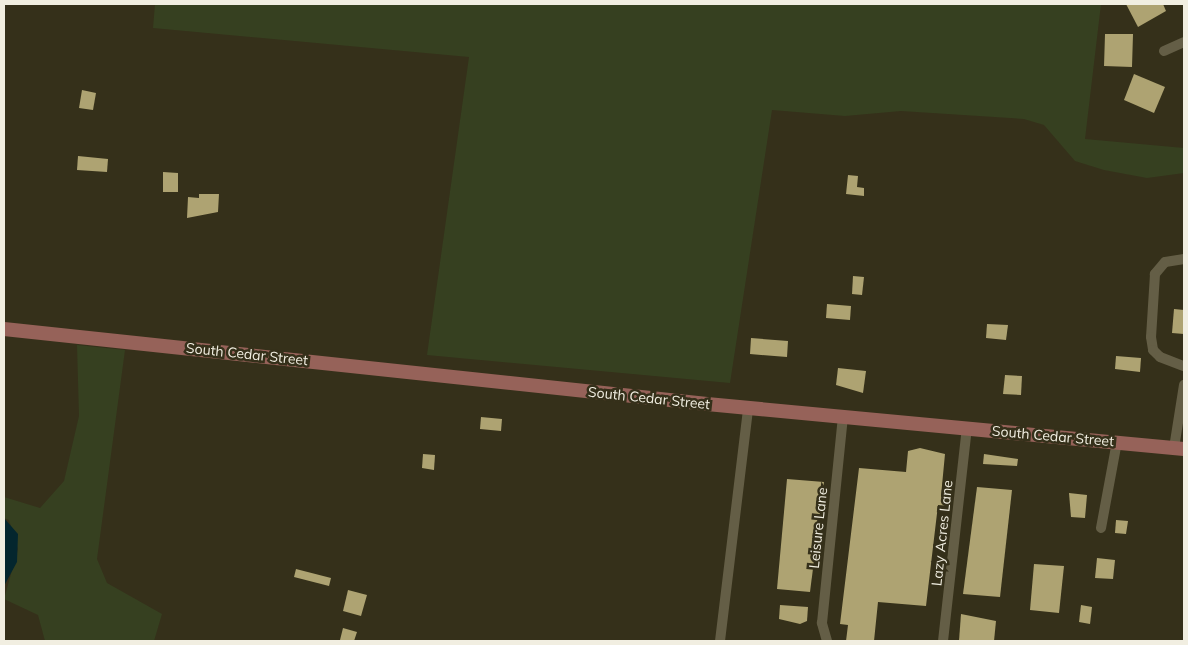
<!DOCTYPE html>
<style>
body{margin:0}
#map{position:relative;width:1188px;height:645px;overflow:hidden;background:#35301a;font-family:Mulish,sans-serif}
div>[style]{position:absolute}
.green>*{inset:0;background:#364020}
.water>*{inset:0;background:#04262e}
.building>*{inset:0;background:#aea372}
.minor>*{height:10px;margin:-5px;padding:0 5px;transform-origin:5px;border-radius:5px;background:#645e46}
.major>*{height:14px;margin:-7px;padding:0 7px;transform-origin:7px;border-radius:7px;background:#966259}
span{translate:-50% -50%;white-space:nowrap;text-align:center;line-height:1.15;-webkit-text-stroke:5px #35301a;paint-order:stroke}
.street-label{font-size:14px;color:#f1eee1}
.frame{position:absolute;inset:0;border:5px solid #f1eee1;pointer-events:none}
</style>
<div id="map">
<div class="green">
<div style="clip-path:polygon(155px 4px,1101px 4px,1085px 139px,1184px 148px,1184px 173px,1147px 178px,1104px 170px,1075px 161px,1044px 125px,1024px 119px,901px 111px,845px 116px,772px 110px,730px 383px,427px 355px,469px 57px,153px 28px)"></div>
<div style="clip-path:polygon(77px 345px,125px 350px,97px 559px,107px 583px,162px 614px,154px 641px,45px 641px,38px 615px,4px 599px,18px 549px,9px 520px,4px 518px,4px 497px,40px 508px,64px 481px,79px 416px)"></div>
</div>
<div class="water">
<div style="clip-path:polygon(4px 518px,18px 534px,17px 562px,4px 586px)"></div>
</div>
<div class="building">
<div style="clip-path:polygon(1126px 4px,1163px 4px,1166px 11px,1138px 27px)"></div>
<div style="clip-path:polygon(1105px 34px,1133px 34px,1132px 67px,1104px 66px)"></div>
<div style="clip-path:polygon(1134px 74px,1165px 87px,1154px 113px,1124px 100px)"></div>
<div style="clip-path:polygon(82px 90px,96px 93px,93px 110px,79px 108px)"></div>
<div style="clip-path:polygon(78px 156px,108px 159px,107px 172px,77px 170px)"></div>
<div style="clip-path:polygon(163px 172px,178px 173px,178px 192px,163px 192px)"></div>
<div style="clip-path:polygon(848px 175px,858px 176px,857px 187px,864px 188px,864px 196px,846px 194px)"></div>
<div style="clip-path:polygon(199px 194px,219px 194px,218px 212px,187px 218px,188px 197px,199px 198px)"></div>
<div style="clip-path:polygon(853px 276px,864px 277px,862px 295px,852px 294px)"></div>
<div style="clip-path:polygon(827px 304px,851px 306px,850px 320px,826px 318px)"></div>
<div style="clip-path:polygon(1174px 309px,1184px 310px,1184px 334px,1172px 333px)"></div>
<div style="clip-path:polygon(987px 324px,1008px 325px,1006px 340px,986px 338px)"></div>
<div style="clip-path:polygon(751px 338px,788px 341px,787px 357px,750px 354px)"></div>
<div style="clip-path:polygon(1116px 356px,1141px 358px,1140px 372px,1115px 369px)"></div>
<div style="clip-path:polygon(838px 368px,866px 371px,863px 393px,836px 385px)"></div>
<div style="clip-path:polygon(1005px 375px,1022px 376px,1021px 395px,1003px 394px)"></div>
<div style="clip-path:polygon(481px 417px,502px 419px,501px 431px,480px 429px)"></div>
<div style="clip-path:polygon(920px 448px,945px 454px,941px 496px,952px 497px,951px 506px,938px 505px,926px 606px,878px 602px,874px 641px,846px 641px,848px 625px,840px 624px,859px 468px,906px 472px,908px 451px)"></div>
<div style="clip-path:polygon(423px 454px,435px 455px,434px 470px,422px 468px)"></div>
<div style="clip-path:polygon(984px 454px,1018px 459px,1017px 466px,983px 464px)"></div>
<div style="clip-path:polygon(787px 479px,824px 482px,810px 592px,777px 589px)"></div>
<div style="clip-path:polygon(977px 487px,1012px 490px,1000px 597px,963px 594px)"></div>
<div style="clip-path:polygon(1069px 493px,1087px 495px,1085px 518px,1071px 517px)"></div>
<div style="clip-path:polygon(1116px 520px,1128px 521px,1126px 534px,1115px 533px)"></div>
<div style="clip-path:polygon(1097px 558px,1115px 560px,1113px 579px,1095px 578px)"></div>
<div style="clip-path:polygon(1034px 564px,1064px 566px,1059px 613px,1030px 610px)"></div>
<div style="clip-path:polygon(296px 569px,331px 578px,329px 586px,294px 577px)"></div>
<div style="clip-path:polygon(348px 590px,367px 595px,361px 616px,343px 611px)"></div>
<div style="clip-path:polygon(780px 605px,808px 607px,807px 621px,800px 624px,779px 619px)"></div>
<div style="clip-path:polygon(1081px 605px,1092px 607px,1090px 624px,1079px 622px)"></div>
<div style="clip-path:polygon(961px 614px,996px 621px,994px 641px,959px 641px)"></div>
<div style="clip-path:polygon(343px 628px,357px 632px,354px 641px,340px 640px)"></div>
</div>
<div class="minor">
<div style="left:1164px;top:51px;width:22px;rotate:-24deg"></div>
<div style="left:1184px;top:259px;width:19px;rotate:171deg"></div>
<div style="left:1165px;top:262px;width:16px;rotate:130deg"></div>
<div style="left:1155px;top:274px;width:63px;rotate:93.6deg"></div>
<div style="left:1151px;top:337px;width:13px;rotate:81deg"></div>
<div style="left:1153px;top:350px;width:10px;rotate:45deg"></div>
<div style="left:1160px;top:357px;width:26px;rotate:21deg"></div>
<div style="left:1174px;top:448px;width:64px;rotate:-81deg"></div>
<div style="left:1101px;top:528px;width:87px;rotate:-79.5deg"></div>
<div style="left:720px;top:641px;width:235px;rotate:-83.1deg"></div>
<div style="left:827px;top:641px;width:19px;rotate:-106deg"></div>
<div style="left:822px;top:623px;width:208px;rotate:-84.2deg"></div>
<div style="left:943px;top:641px;width:214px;rotate:-83.6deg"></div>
</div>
<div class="major">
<div style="left:4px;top:329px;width:707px;rotate:6.09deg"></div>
<div style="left:707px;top:404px;width:479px;rotate:5.4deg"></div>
</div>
<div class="street-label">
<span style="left:247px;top:354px;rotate:6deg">South Cedar Street</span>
<span style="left:649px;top:398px;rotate:6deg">South Cedar Street</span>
<span style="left:1053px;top:436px;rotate:5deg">South Cedar Street</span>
<span style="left:818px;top:528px;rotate:-84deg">Leisure Lane</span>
<span style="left:942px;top:533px;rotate:-84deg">Lazy Acres Lane</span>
</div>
<div class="frame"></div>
</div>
